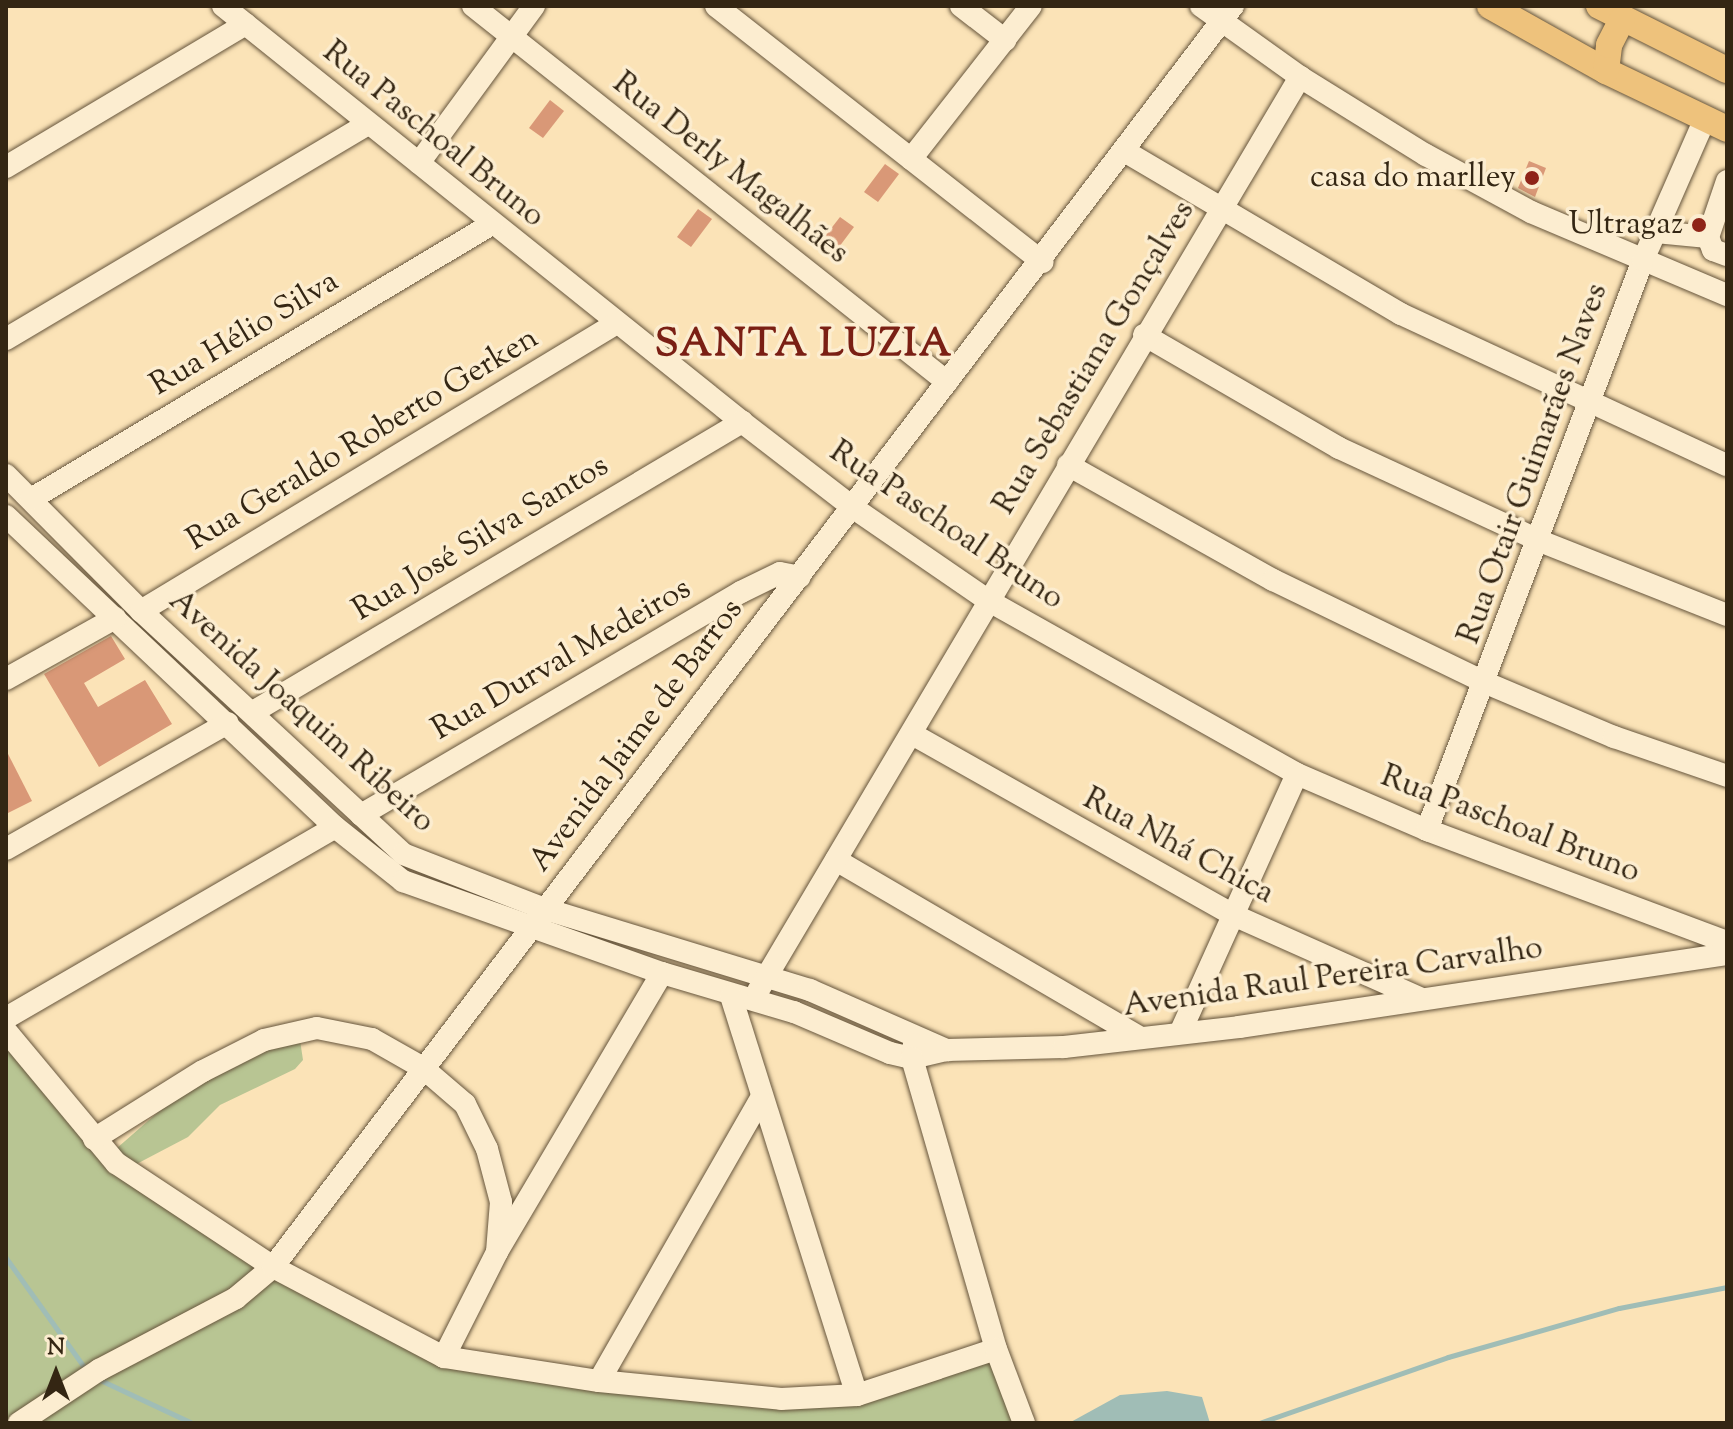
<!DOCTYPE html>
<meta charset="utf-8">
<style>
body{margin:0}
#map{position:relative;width:1733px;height:1429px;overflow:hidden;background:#fbe3b7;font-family:"Sorts Mill Goudy",serif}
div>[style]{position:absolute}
.green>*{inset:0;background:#b8c593}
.water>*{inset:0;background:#a0bdb6}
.stream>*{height:5px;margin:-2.5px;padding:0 2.5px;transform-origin:2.5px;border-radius:2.5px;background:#a0bdb6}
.building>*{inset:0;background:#d99877}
.roads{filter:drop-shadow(0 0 2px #66553c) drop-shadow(0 0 2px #66553c)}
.minor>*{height:22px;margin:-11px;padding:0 11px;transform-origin:11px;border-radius:11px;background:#fcedd0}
.major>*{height:26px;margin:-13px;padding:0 13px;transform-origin:13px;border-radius:13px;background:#eec27c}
.dots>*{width:22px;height:22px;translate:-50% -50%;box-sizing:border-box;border:4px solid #fcedd0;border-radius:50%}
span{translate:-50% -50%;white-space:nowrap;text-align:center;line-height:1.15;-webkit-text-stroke:7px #fcedd0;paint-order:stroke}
.street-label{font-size:32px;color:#342613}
.poi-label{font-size:32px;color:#342613}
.right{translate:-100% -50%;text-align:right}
.district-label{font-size:40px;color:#7a1f14;font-weight:700;letter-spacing:2px}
.frame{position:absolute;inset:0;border:8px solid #342613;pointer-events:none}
.north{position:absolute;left:16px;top:1333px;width:80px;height:80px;-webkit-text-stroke:6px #fcedd0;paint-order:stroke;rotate:0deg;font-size:22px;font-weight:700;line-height:32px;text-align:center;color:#342613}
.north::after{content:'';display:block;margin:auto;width:28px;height:36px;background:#342613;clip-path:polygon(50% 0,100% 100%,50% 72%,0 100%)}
</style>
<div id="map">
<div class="green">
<div style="clip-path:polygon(6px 1031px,109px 1155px,180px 1093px,241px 1055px,300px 1040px,303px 1060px,295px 1069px,220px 1105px,188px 1137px,127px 1169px,418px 1347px,599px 1381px,857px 1395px,996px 1349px,1022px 1423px,6px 1423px)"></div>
</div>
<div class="water">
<div style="clip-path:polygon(1167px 1391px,1202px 1397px,1210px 1423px,1069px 1423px,1120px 1395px)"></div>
</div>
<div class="stream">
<div style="left:6px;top:1258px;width:139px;rotate:54.4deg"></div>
<div style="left:98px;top:1379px;width:104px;rotate:25.1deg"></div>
<div style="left:1259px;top:1423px;width:200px;rotate:-19.2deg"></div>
<div style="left:1448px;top:1357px;width:178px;rotate:-16deg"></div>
<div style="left:1619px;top:1308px;width:110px;rotate:-11deg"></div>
</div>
<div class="building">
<div style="clip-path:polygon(550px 100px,564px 111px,543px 138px,529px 128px)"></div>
<div style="clip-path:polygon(1529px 161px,1546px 168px,1535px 197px,1518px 188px)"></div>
<div style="clip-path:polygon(885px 164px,899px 174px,878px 202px,864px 192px)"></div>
<div style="clip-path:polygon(698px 209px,712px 219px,691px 247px,677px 237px)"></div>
<div style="clip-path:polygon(840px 217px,854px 227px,833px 255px,819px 244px)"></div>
<div style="clip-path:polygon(111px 636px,125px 659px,84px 683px,98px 707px,145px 680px,172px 724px,99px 767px,44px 674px)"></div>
<div style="clip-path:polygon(6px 750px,32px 801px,6px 814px)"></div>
</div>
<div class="roads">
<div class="minor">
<div style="left:223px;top:6px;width:665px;rotate:38.71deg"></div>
<div style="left:742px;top:422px;width:143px;rotate:37.6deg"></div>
<div style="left:855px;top:509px;width:163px;rotate:34.5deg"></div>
<div style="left:989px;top:601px;width:353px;rotate:29.3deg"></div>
<div style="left:1297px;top:774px;width:142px;rotate:23.3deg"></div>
<div style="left:1427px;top:830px;width:320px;rotate:20.5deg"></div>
<div style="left:473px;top:6px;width:605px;rotate:38.42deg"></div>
<div style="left:716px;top:6px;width:415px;rotate:38.1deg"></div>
<div style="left:961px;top:6px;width:56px;rotate:37.7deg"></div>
<div style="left:1201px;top:6px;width:122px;rotate:35.6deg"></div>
<div style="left:1300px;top:77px;width:148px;rotate:31.8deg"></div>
<div style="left:1426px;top:155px;width:119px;rotate:28.5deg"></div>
<div style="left:1531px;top:212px;width:213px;rotate:23deg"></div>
<div style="left:1126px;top:152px;width:319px;rotate:30.5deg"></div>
<div style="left:1401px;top:314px;width:359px;rotate:24.9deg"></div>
<div style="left:911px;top:159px;width:194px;rotate:-51.9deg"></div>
<div style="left:419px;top:163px;width:195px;rotate:-53.8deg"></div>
<div style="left:6px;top:167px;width:279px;rotate:-30.8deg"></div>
<div style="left:1727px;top:181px;width:59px;rotate:108.7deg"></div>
<div style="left:1708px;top:237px;width:14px;rotate:69deg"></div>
<div style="left:1713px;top:250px;width:15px;rotate:20deg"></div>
<div style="left:1656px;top:232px;width:52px;rotate:5.5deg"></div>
<div style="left:1144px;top:335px;width:225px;rotate:30.1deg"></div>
<div style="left:1339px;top:448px;width:221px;rotate:24.8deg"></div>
<div style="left:1540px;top:541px;width:201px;rotate:21.6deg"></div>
<div style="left:6px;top:339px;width:419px;rotate:-30.7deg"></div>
<div style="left:1068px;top:465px;width:235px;rotate:29.3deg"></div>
<div style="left:1273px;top:580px;width:237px;rotate:25.8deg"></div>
<div style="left:1486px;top:683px;width:139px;rotate:22.9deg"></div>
<div style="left:1614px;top:737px;width:120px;rotate:19deg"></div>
<div style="left:6px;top:475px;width:192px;rotate:45.2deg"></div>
<div style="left:141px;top:611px;width:357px;rotate:42.8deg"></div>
<div style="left:403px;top:854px;width:152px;rotate:21.2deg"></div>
<div style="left:545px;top:909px;width:277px;rotate:17deg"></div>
<div style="left:810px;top:990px;width:150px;rotate:23.7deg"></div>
<div style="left:31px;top:499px;width:537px;rotate:-30.82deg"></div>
<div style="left:6px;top:516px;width:453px;rotate:43.4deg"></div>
<div style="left:335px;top:827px;width:87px;rotate:38.5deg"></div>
<div style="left:403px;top:881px;width:275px;rotate:19.6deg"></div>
<div style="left:662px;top:973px;width:138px;rotate:16.5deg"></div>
<div style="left:794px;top:1012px;width:104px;rotate:23.1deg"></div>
<div style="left:890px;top:1053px;width:23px;rotate:13deg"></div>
<div style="left:912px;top:1058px;width:36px;rotate:-13deg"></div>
<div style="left:947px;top:1050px;width:117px;rotate:-1.5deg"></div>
<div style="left:1064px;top:1047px;width:176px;rotate:-6.5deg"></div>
<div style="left:1239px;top:1027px;width:493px;rotate:-8.5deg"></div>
<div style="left:141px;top:611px;width:556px;rotate:-31.18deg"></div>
<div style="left:6px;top:679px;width:125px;rotate:-29.2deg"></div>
<div style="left:253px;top:712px;width:569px;rotate:-30.67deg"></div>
<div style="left:912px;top:734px;width:366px;rotate:29.4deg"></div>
<div style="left:1231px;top:914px;width:209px;rotate:24deg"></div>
<div style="left:361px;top:815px;width:441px;rotate:-30.4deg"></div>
<div style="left:741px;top:592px;width:43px;rotate:-26deg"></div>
<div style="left:780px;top:573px;width:20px;rotate:11deg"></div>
<div style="left:1427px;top:830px;width:610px;rotate:-69.25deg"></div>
<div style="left:1643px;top:260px;width:152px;rotate:-66.3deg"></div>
<div style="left:6px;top:849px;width:255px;rotate:-29.6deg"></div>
<div style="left:836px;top:860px;width:351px;rotate:30.3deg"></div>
<div style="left:758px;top:991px;width:1063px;rotate:-59.33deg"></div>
<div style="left:731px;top:996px;width:418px;rotate:72.5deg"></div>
<div style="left:6px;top:1018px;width:380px;rotate:-30.1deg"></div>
<div style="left:6px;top:1031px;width:172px;rotate:50.2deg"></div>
<div style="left:116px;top:1163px;width:188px;rotate:33.5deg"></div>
<div style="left:273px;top:1267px;width:193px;rotate:27.8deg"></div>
<div style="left:444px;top:1357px;width:157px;rotate:8.8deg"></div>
<div style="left:599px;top:1381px;width:183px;rotate:5.6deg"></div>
<div style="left:781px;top:1399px;width:76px;rotate:-3deg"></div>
<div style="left:857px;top:1395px;width:146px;rotate:-18.3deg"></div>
<div style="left:1180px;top:1033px;width:284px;rotate:-65.7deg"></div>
<div style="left:914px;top:1044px;width:14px;rotate:98deg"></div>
<div style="left:912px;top:1058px;width:303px;rotate:73.9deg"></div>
<div style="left:996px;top:1349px;width:79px;rotate:69.3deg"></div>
<div style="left:94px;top:1139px;width:128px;rotate:-32deg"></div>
<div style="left:203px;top:1071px;width:68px;rotate:-26.9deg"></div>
<div style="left:264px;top:1040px;width:54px;rotate:-12.8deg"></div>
<div style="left:317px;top:1028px;width:56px;rotate:11.3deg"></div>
<div style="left:372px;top:1039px;width:59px;rotate:29.6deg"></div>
<div style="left:423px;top:1068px;width:55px;rotate:40.6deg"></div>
<div style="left:465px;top:1104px;width:50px;rotate:63.9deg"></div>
<div style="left:487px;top:1149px;width:55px;rotate:75.2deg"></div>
<div style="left:501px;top:1202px;width:50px;rotate:94.6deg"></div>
<div style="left:444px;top:1357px;width:118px;rotate:-63.2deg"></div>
<div style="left:497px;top:1252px;width:324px;rotate:-59.4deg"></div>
<div style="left:599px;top:1381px;width:324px;rotate:-60.2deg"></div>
<div style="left:19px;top:1423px;width:96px;rotate:-33.5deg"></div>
<div style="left:99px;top:1370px;width:155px;rotate:-27.7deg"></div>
<div style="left:236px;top:1298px;width:48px;rotate:-40deg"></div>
<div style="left:273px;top:1267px;width:1585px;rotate:-52.72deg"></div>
</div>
<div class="major">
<div style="left:1490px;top:6px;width:133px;rotate:29.3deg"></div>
<div style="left:1606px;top:71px;width:134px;rotate:25.6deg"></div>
<div style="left:1599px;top:6px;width:143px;rotate:26.6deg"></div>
<div style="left:1606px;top:71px;width:26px;rotate:-83deg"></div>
<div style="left:1609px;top:45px;width:28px;rotate:-63deg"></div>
</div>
</div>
<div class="dots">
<div style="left:1532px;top:178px;background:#8f2418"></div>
<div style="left:1699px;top:225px;background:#8f2418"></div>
</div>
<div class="street-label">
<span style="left:433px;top:135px;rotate:39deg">Rua Paschoal Bruno</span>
<span style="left:730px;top:169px;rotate:38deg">Rua Derly Magalhães</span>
<span style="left:245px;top:334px;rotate:-31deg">Rua Hélio Silva</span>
<span style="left:1095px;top:358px;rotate:-59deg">Rua Sebastiana Gonçalves</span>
<span style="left:363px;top:440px;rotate:-31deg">Rua Geraldo Roberto Gerken</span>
<span style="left:1534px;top:464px;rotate:-70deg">Rua Otair Guimarães Naves</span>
<span style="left:946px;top:526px;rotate:34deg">Rua Paschoal Bruno</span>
<span style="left:481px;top:539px;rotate:-31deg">Rua José Silva Santos</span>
<span style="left:562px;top:660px;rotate:-30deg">Rua Durval Medeiros</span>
<span style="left:301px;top:712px;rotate:42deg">Avenida Joaquim Ribeiro</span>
<span style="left:637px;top:736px;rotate:-53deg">Avenida Jaime de Barros</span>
<span style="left:1510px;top:825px;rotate:21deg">Rua Paschoal Bruno</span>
<span style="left:1178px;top:847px;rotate:28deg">Rua Nhá Chica</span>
<span style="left:1333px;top:978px;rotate:-8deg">Avenida Raul Pereira Carvalho</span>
</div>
<div class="poi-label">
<span class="right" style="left:1516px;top:178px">casa do marlley</span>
<span class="right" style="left:1683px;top:225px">Ultragaz</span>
</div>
<div class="district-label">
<span style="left:804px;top:346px">SANTA LUZIA</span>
</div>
<div class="frame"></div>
<div class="north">N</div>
</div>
